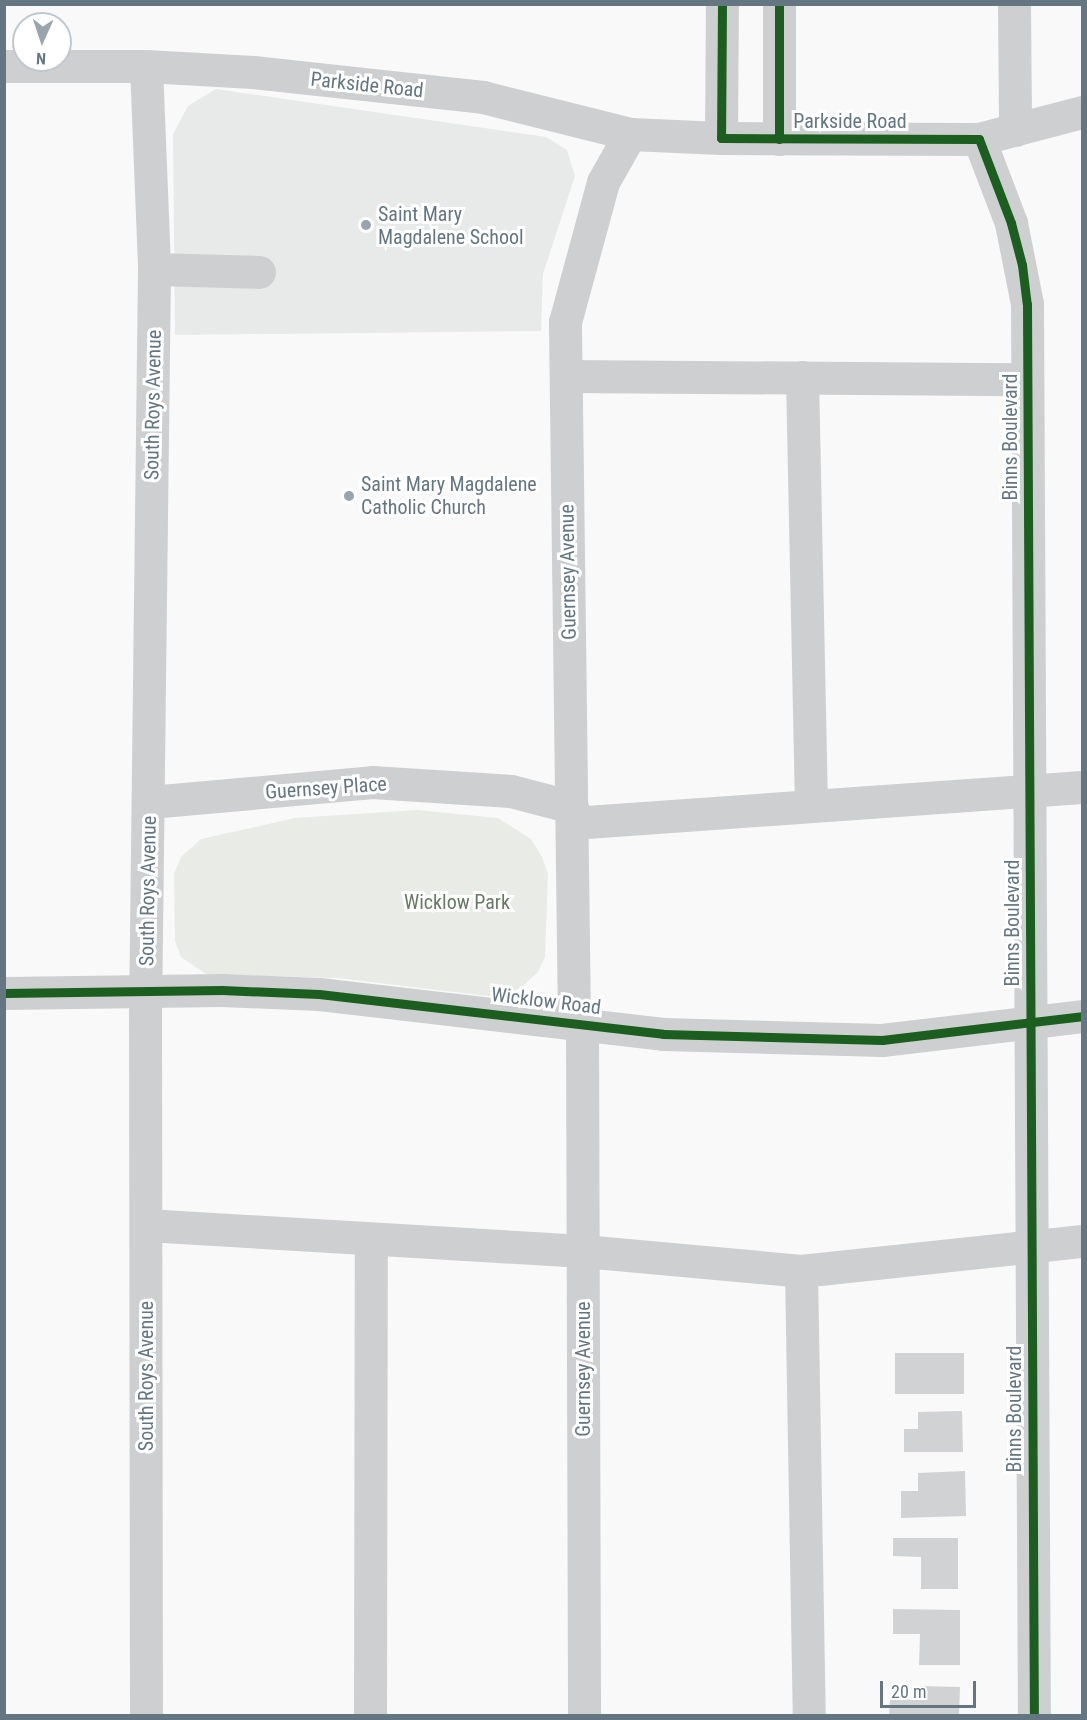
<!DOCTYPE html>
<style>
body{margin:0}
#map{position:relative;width:1087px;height:1720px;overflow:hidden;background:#f9f9f9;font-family:"Roboto Condensed",sans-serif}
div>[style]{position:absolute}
.built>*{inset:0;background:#e8e9e9}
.green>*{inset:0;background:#e8ebe6}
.building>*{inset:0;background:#d0d2d3}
.minor>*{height:33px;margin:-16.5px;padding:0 16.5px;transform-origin:16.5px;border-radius:16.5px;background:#cecfd0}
.cycleway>*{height:9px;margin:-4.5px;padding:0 4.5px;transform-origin:4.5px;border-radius:4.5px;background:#1b5e20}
.dots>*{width:16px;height:16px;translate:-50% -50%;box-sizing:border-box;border:3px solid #fff;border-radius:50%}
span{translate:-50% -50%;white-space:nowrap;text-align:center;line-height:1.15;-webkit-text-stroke:6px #fff;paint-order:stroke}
.street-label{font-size:20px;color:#657683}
.poi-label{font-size:20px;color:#657683}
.left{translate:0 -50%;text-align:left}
.park-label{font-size:20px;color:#687a64}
.frame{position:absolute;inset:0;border:6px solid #657683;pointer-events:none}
.north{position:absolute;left:12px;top:12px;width:60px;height:60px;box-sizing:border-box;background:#fff;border:2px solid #c1c8cd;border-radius:50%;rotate:183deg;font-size:16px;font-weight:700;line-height:24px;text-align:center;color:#657683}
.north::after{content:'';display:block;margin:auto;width:21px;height:27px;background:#99a4ac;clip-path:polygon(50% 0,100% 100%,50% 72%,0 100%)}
.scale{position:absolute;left:880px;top:1681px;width:96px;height:27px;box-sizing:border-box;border:3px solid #657683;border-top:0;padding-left:8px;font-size:18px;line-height:21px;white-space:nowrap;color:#657683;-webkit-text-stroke:4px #fff;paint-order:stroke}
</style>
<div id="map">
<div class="built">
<div style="clip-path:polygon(216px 89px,546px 137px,567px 150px,575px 176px,543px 274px,541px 331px,175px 335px,173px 134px,188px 106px)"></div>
</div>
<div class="green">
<div style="clip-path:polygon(417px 810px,498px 818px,531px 839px,542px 857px,548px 874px,545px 957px,538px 972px,524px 985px,508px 995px,488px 996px,337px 978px,206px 974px,181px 957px,175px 941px,174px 874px,181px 857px,201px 839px,295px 818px)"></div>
</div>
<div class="building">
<div style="clip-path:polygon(895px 1353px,964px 1353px,964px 1394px,895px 1394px)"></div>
<div style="clip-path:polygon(962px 1411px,963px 1452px,904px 1452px,904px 1429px,918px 1429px,918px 1412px)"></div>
<div style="clip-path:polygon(965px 1471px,966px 1516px,901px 1518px,901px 1491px,918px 1491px,918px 1473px)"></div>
<div style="clip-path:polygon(893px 1538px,958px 1538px,958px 1589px,921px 1589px,921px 1557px,893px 1556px)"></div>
<div style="clip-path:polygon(893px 1609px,960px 1610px,960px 1665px,919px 1665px,920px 1634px,893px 1634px)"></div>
<div style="clip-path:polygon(920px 1686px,960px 1687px,959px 1716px,889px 1716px,890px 1699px,919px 1700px)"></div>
</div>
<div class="minor">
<div style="left:1014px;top:4px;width:126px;rotate:89.5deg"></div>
<div style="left:4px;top:66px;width:142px"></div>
<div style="left:146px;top:66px;width:107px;rotate:3.2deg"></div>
<div style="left:253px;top:72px;width:231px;rotate:6.2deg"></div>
<div style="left:483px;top:97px;width:152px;rotate:14.1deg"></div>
<div style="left:630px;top:134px;width:91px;rotate:2.5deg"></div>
<div style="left:721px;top:138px;width:258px;rotate:0.2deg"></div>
<div style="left:979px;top:139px;width:106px;rotate:-14.7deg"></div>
<div style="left:146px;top:66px;width:203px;rotate:87.7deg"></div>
<div style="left:154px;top:269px;width:743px;rotate:90.69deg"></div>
<div style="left:145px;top:1012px;width:704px;rotate:89.92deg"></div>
<div style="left:721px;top:138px;width:134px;rotate:-89.6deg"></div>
<div style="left:779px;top:139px;width:135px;rotate:-90deg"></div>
<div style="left:979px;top:139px;width:90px;rotate:69.1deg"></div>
<div style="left:1011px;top:223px;width:83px;rotate:78.8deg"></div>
<div style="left:1027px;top:304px;width:1412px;rotate:89.72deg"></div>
<div style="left:154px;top:269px;width:105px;rotate:1.6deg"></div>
<div style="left:566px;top:376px;width:461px;rotate:0.4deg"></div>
<div style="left:802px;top:377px;width:427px;rotate:88.8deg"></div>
<div style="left:150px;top:802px;width:223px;rotate:-5.1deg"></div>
<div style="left:372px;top:782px;width:139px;rotate:3.7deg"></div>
<div style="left:511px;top:791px;width:63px;rotate:14.7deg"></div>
<div style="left:572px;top:823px;width:511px;rotate:-4.04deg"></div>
<div style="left:4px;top:993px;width:218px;rotate:-0.8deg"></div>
<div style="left:222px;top:990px;width:97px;rotate:2.4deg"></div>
<div style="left:319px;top:994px;width:346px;rotate:6.6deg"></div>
<div style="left:663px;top:1034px;width:219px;rotate:1.6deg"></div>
<div style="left:882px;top:1040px;width:201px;rotate:-6.8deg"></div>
<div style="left:574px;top:1022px;width:700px;rotate:-90.74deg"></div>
<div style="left:565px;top:322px;width:145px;rotate:-74.8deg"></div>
<div style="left:603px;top:182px;width:55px;rotate:-60.6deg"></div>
<div style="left:582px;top:1023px;width:693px;rotate:89.83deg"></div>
<div style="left:146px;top:1225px;width:438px;rotate:3.4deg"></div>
<div style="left:583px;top:1251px;width:219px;rotate:5.2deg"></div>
<div style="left:801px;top:1271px;width:283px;rotate:-6.1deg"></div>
<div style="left:801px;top:1271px;width:445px;rotate:89deg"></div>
<div style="left:370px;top:1716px;width:477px;rotate:-89.9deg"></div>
</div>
<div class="cycleway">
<div style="left:722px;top:4px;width:134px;rotate:90.4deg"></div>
<div style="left:721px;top:138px;width:258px;rotate:0.2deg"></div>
<div style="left:979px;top:139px;width:90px;rotate:69.1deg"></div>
<div style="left:1011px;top:223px;width:43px;rotate:75.3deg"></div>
<div style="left:1022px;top:265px;width:39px;rotate:83deg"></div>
<div style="left:1027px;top:304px;width:1412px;rotate:89.72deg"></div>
<div style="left:779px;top:139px;width:135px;rotate:-90deg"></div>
<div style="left:4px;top:993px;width:218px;rotate:-0.8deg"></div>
<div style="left:222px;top:990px;width:97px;rotate:2.4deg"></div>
<div style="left:319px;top:994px;width:346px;rotate:6.6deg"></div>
<div style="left:663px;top:1034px;width:219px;rotate:1.6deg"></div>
<div style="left:882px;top:1040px;width:201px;rotate:-6.8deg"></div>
</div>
<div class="dots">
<div style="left:366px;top:225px;background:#99a4ac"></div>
<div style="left:349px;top:496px;background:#99a4ac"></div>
</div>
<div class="street-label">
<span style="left:367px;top:85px;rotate:6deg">Parkside Road</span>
<span style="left:850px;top:121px">Parkside Road</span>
<span style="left:153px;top:405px;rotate:-89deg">South Roys Avenue</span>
<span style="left:1010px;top:437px;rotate:-90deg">Binns Boulevard</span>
<span style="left:568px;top:572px;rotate:-91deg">Guernsey Avenue</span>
<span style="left:326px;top:788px;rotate:-4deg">Guernsey Place</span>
<span style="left:148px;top:891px;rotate:-89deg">South Roys Avenue</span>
<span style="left:1012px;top:923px;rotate:-90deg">Binns Boulevard</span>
<span style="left:546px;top:1001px;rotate:7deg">Wicklow Road</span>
<span style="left:583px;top:1369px;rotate:-90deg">Guernsey Avenue</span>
<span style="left:146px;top:1376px;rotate:-90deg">South Roys Avenue</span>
<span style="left:1014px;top:1409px;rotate:-90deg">Binns Boulevard</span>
</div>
<div class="poi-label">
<span class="left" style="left:378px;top:226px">Saint Mary<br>Magdalene School</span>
<span class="left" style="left:361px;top:496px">Saint Mary Magdalene<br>Catholic Church</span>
</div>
<div class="park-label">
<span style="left:457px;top:902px">Wicklow Park</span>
</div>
<div class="frame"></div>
<div class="north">N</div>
<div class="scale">20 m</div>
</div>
